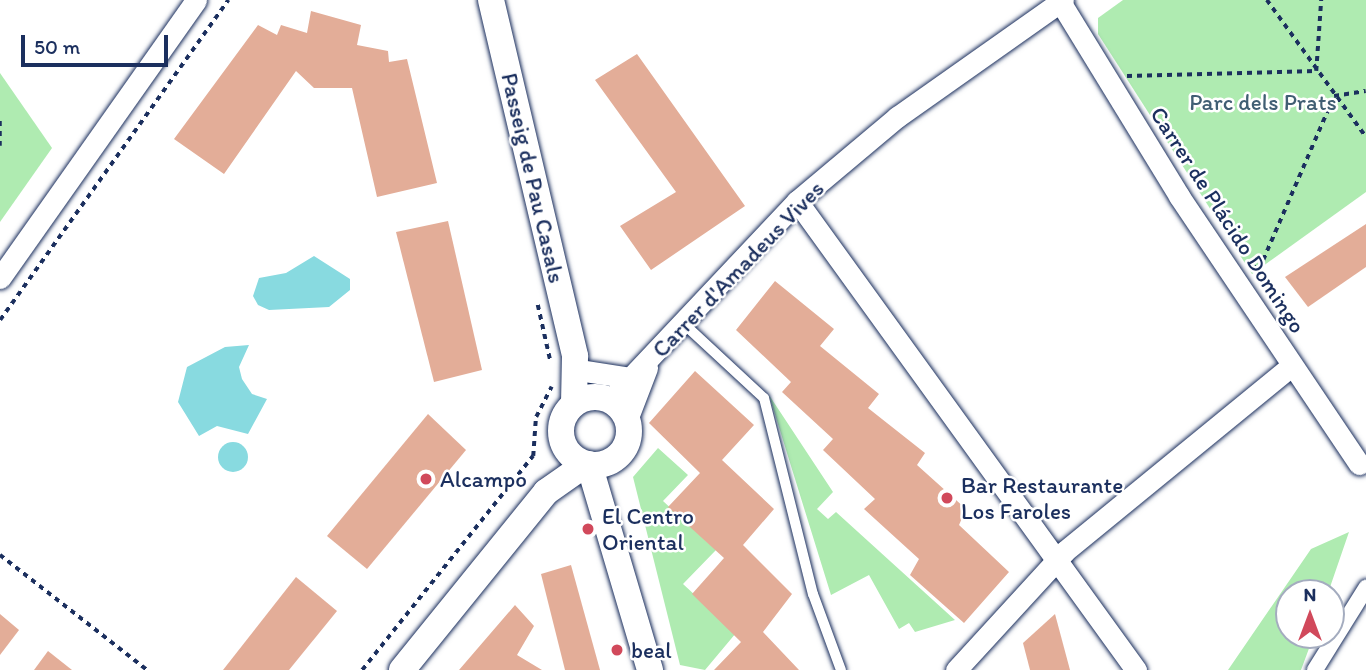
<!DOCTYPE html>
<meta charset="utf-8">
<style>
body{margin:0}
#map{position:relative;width:1366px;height:670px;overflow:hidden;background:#fff;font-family:Itim,sans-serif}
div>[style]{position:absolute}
.green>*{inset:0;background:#afebb1}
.water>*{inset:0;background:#88dae0}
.round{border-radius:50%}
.building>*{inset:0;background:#e3ad98}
.path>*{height:3.5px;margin-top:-1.75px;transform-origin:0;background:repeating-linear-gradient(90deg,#1b2f5e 0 5px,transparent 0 10px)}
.roads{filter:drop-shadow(0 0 2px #1b2f5e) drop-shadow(0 0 2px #1b2f5e)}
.service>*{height:10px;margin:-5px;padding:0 5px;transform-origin:5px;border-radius:5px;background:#fff}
.pedestrian>*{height:16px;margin:-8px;padding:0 8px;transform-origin:8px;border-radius:8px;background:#fff}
.minor>*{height:21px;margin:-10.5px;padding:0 10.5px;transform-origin:10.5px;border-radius:10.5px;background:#fff}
.tertiary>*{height:26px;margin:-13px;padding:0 13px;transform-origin:13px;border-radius:13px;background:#fff}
.tertiary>.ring{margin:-13px;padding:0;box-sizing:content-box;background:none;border:26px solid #fff;border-radius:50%}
.dots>*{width:19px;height:19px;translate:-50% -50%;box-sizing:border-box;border:4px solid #fff;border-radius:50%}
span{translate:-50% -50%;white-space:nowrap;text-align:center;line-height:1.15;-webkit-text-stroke:5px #fff;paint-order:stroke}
.park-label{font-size:23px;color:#405e73}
.street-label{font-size:23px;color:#1b2f5e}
.poi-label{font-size:23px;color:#1b2f5e}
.left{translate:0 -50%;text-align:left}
.north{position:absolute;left:1275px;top:579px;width:70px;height:70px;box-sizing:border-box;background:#fff;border:2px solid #a4acbf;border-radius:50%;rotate:0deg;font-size:19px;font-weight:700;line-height:28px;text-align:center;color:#1b2f5e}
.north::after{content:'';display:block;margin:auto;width:24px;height:32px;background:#d1495b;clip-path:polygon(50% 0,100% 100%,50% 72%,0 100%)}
.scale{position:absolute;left:21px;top:35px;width:147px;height:32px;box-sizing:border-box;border:4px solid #1b2f5e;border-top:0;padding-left:9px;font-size:21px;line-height:24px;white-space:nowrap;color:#1b2f5e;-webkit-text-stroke:5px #fff;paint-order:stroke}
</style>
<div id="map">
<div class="green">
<div style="clip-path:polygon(1123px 0,1366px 0,1366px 192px,1252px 274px,1098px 34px,1098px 18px)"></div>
<div style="clip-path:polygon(0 73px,52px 148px,0 222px)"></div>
<div style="clip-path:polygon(769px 395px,833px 492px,817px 509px,828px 519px,836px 512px,955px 620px,915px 632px,909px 623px,899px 629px,869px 575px,831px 595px)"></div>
<div style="clip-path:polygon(658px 448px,688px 475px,663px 501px,716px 550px,683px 584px,736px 633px,705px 670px,680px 665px,633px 477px)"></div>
<div style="clip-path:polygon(1349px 532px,1328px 593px,1289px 593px,1289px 635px,1314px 635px,1301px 670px,1228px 670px,1311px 549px)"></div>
</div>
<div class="water">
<div style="clip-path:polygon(314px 256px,350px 279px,350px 290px,329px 307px,269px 310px,258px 305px,253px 296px,259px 278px,286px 273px)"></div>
<div style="clip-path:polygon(249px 345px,239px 367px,242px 379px,252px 394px,267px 399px,248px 434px,217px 426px,199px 436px,178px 402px,187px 367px,225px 347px)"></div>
<div class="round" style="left:218px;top:442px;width:30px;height:30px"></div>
</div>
<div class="building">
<div style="clip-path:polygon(311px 11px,361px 25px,357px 45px,388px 51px,389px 62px,407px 59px,437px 183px,377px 197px,352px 88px,314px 88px,296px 71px,224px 174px,174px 139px,258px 25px,277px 35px,281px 25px,307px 33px)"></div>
<div style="clip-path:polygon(637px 54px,745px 206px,651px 270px,620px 226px,676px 192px,595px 80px)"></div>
<div style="clip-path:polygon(448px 221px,482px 370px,434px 382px,396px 232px)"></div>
<div style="clip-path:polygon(1366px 224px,1366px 267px,1308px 307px,1285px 277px)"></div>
<div style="clip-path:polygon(775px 281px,834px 329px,820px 346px,879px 394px,868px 408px,925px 453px,917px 465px,966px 509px,959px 525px,1009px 572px,964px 623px,910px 575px,919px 559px,864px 509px,875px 499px,823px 450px,833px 439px,782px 392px,791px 382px,736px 330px)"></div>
<div style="clip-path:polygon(695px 371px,754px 425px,722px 460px,774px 509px,743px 545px,792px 594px,763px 632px,799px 670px,714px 670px,741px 642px,692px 594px,724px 558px,668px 507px,700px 473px,649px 423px)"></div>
<div style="clip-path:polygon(428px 414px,466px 450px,367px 569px,327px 536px)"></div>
<div style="clip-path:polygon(571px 565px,600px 670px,565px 670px,541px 574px)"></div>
<div style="clip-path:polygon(296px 577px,337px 611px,289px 670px,223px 670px)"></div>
<div style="clip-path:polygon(515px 605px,534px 626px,517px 655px,542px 670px,459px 670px)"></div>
<div style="clip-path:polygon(0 614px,19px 630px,0 655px)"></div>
<div style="clip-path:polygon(1055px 614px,1070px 670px,1030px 670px,1023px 643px)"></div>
<div style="clip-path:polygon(48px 651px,72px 670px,34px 670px)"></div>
</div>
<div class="path">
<div style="left:1267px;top:0;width:169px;rotate:54.1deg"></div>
<div style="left:1127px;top:76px;width:189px;rotate:-1.5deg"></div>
<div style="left:1316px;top:71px;width:71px;rotate:-86deg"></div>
<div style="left:0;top:121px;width:25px;rotate:90deg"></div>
<div style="left:1253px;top:270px;width:14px;rotate:-45deg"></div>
<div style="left:1263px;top:260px;width:179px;rotate:-66.6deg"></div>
<div style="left:1334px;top:96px;width:32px;rotate:-9deg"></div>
<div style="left:538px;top:305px;width:59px;rotate:77.4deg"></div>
<div style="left:0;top:320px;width:393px;rotate:-54.5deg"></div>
<div style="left:0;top:555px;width:187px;rotate:38deg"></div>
<div style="left:362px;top:670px;width:274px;rotate:-51.4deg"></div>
<div style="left:533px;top:456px;width:39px;rotate:-86deg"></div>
<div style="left:536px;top:417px;width:34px;rotate:-63deg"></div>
</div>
<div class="roads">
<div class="service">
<div style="left:684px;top:324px;width:109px;rotate:42.8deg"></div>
<div style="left:764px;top:398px;width:202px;rotate:76deg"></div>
<div style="left:813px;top:594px;width:81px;rotate:69.8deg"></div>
</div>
<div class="pedestrian">
<div style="left:1315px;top:670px;width:97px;rotate:-58.1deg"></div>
</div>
<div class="minor">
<div style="left:1059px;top:0;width:230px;rotate:58.5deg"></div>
<div style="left:1179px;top:196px;width:323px;rotate:56.1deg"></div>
<div style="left:797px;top:201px;width:579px;rotate:54.14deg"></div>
<div style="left:0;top:278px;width:340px;rotate:-54.8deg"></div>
<div style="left:585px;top:371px;width:47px;rotate:8.7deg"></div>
<div style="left:614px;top:403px;width:14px;rotate:-69deg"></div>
<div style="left:619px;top:390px;width:260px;rotate:-46.7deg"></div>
<div style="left:797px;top:201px;width:131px;rotate:-40deg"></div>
<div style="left:897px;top:117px;width:203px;rotate:-35.2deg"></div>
<div style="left:627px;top:420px;width:56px;rotate:-69deg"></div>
<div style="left:956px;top:670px;width:161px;rotate:-47.5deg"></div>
<div style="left:1065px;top:551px;width:293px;rotate:-39.3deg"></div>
</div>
<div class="tertiary">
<div style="left:491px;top:0;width:366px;rotate:76.7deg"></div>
<div style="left:575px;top:356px;width:48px;rotate:91.2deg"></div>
<div class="ring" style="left:561px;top:397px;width:42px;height:42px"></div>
<div style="left:589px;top:464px;width:215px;rotate:73.5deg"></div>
<div style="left:402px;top:670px;width:229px;rotate:-51deg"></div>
<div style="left:546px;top:492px;width:49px;rotate:-35deg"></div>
</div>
</div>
<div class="dots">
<div style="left:426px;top:479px;background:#d1495b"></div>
<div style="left:947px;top:498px;background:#d1495b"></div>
<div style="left:588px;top:529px;background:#d1495b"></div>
<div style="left:617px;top:650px;background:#d1495b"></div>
</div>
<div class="park-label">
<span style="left:1263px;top:102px">Parc dels Prats</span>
</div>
<div class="street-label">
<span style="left:533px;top:178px;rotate:77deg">Passeig de Pau Casals</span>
<span style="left:1228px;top:220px;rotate:57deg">Carrer de Plácido Domingo</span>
<span style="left:738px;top:269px;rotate:-46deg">Carrer d'Amadeus Vives</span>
</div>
<div class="poi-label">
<span class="left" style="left:440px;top:479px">Alcampo</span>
<span class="left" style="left:961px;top:498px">Bar Restaurante<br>Los Faroles</span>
<span class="left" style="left:602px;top:529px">El Centro<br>Oriental</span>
<span class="left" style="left:631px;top:650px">beal</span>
</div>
<div class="north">N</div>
<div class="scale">50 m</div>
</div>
